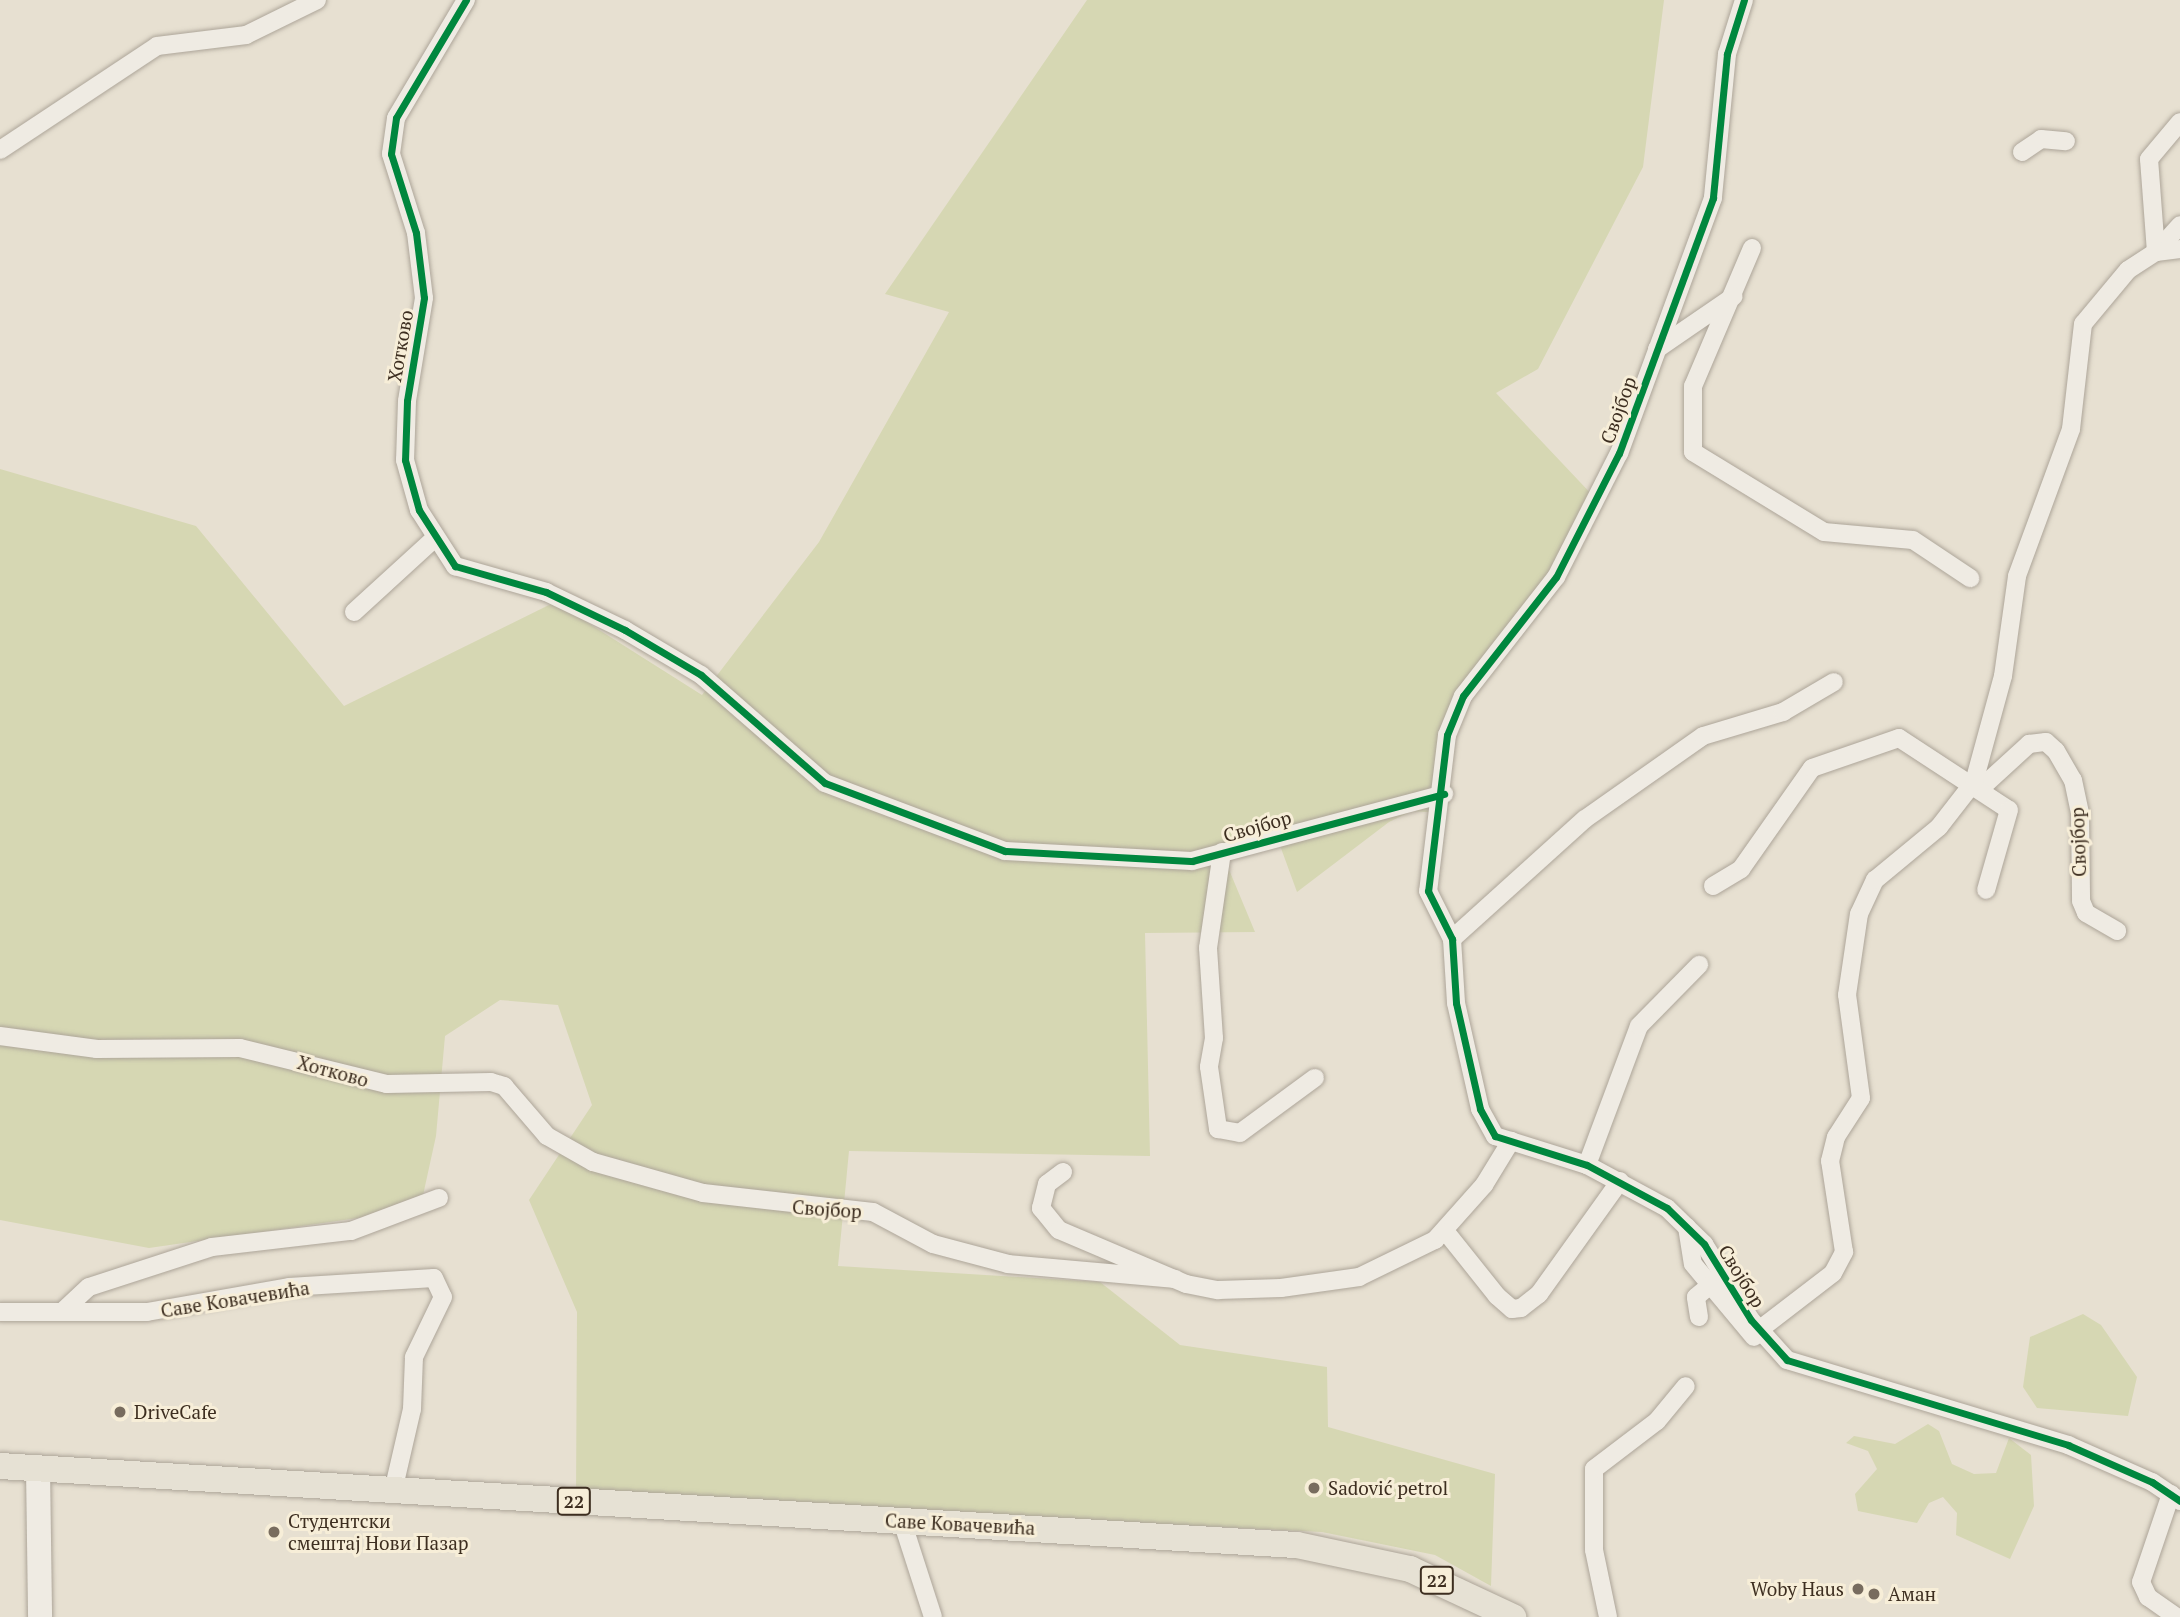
<!DOCTYPE html>
<meta charset="utf-8">
<style>
body{margin:0}
#map{position:relative;width:2180px;height:1617px;overflow:hidden;background:#e7e0d1;font-family:"PT Serif",serif}
div>[style]{position:absolute}
.green>*{inset:0;background:#d6d7b3}
.roads{filter:drop-shadow(0 0 2px #ada599) drop-shadow(0 0 2px #ada599)}
.street>*{height:18px;margin:-9px;padding:0 9px;transform-origin:9px;border-radius:9px;background:#efebe3}
.secondary>*{height:24px;margin:-12px;padding:0 12px;transform-origin:12px;border-radius:12px;background:#efebe3}
.primary>*{height:26px;margin:-13px;padding:0 13px;transform-origin:13px;border-radius:13px;background:#e6e1d4}
.cycleway>*{height:7px;margin:-3.5px;padding:0 3.5px;transform-origin:3.5px;border-radius:3.5px;background:#00873e}
.dots>*{width:19px;height:19px;translate:-50% -50%;box-sizing:border-box;border:4px solid #f7eed8;border-radius:50%}
span{translate:-50% -50%;white-space:nowrap;text-align:center;line-height:1.15;-webkit-text-stroke:6px #f7eed8;paint-order:stroke}
.shield-label span{padding:2px 5px;background:#f7eed8;border:2px solid;border-radius:5px;-webkit-text-stroke-width:0}
.shield-label{font-size:18px;color:#3d2e20;font-weight:700}
.street-label{font-size:19px;color:#3d2e20}
.poi-label{font-size:19px;color:#3d2e20}
.left{translate:0 -50%;text-align:left}
.right{translate:-100% -50%;text-align:right}
</style>
<div id="map">
<div class="green">
<div style="clip-path:polygon(1087px 0,1664px 0,1643px 167px,1538px 369px,1496px 393px,1596px 499px,1574px 543px,1454px 712px,1441px 813px,1412px 811px,1389px 822px,1297px 892px,1278px 840px,1225px 860px,1255px 932px,1145px 933px,1150px 1156px,849px 1151px,838px 1266px,1100px 1282px,1180px 1345px,1327px 1367px,1328px 1427px,1495px 1474px,1491px 1586px,1435px 1555px,1322px 1532px,576px 1496px,577px 1312px,529px 1200px,592px 1105px,558px 1005px,500px 1000px,445px 1036px,436px 1136px,420px 1209px,149px 1248px,0 1220px,0 469px,196px 526px,344px 706px,555px 602px,702px 695px,819px 542px,949px 312px,885px 294px)"></div>
<div style="clip-path:polygon(2083px 1314px,2101px 1325px,2137px 1377px,2128px 1416px,2037px 1408px,2023px 1387px,2030px 1337px)"></div>
<div style="clip-path:polygon(1928px 1424px,1939px 1431px,1952px 1464px,1974px 1474px,1996px 1473px,2009px 1438px,2031px 1455px,2034px 1506px,2010px 1559px,1956px 1535px,1957px 1513px,1943px 1497px,1929px 1503px,1917px 1523px,1858px 1511px,1855px 1494px,1877px 1469px,1868px 1451px,1846px 1443px,1854px 1436px,1895px 1444px)"></div>
</div>
<div class="roads">
<div class="street">
<div style="left:466px;top:0;width:137px;rotate:120.7deg"></div>
<div style="left:396px;top:118px;width:36px;rotate:98deg"></div>
<div style="left:391px;top:154px;width:83px;rotate:72.4deg"></div>
<div style="left:416px;top:233px;width:65px;rotate:83deg"></div>
<div style="left:424px;top:298px;width:104px;rotate:99.4deg"></div>
<div style="left:407px;top:401px;width:59px;rotate:91.9deg"></div>
<div style="left:405px;top:460px;width:52px;rotate:74.4deg"></div>
<div style="left:419px;top:510px;width:67px;rotate:57.3deg"></div>
<div style="left:455px;top:566px;width:95px;rotate:15.9deg"></div>
<div style="left:546px;top:592px;width:88px;rotate:25.7deg"></div>
<div style="left:625px;top:630px;width:88px;rotate:30.6deg"></div>
<div style="left:701px;top:675px;width:164px;rotate:41.1deg"></div>
<div style="left:825px;top:783px;width:192px;rotate:20.7deg"></div>
<div style="left:1005px;top:851px;width:187px;rotate:3.1deg"></div>
<div style="left:1192px;top:861px;width:261px;rotate:-14.9deg"></div>
<div style="left:1744px;top:0;width:57px;rotate:107.5deg"></div>
<div style="left:1727px;top:54px;width:145px;rotate:95.6deg"></div>
<div style="left:1713px;top:198px;width:272px;rotate:110.2deg"></div>
<div style="left:1619px;top:453px;width:139px;rotate:116.9deg"></div>
<div style="left:1556px;top:577px;width:151px;rotate:128deg"></div>
<div style="left:1463px;top:696px;width:42px;rotate:112.3deg"></div>
<div style="left:1447px;top:735px;width:157px;rotate:96.9deg"></div>
<div style="left:1428px;top:891px;width:54px;rotate:63.4deg"></div>
<div style="left:1452px;top:939px;width:64px;rotate:86.4deg"></div>
<div style="left:1456px;top:1003px;width:109px;rotate:77.2deg"></div>
<div style="left:1480px;top:1109px;width:31px;rotate:61deg"></div>
<div style="left:1495px;top:1136px;width:96px;rotate:17.5deg"></div>
<div style="left:1587px;top:1165px;width:91px;rotate:28.3deg"></div>
<div style="left:1667px;top:1208px;width:52px;rotate:44.2deg"></div>
<div style="left:1704px;top:1244px;width:89px;rotate:58.3deg"></div>
<div style="left:1751px;top:1320px;width:54px;rotate:48deg"></div>
<div style="left:1787px;top:1360px;width:294px;rotate:16.8deg"></div>
<div style="left:2068px;top:1445px;width:92px;rotate:23.8deg"></div>
<div style="left:2152px;top:1482px;width:34px;rotate:34deg"></div>
<div style="left:0;top:150px;width:188px;rotate:-33.5deg"></div>
<div style="left:157px;top:46px;width:90px;rotate:-7deg"></div>
<div style="left:246px;top:35px;width:79px;rotate:-26.2deg"></div>
<div style="left:2022px;top:152px;width:23px;rotate:-34deg"></div>
<div style="left:2041px;top:139px;width:25px;rotate:5deg"></div>
<div style="left:1752px;top:248px;width:150px;rotate:113.1deg"></div>
<div style="left:1693px;top:386px;width:66px;rotate:90deg"></div>
<div style="left:1693px;top:452px;width:153px;rotate:31.4deg"></div>
<div style="left:1824px;top:532px;width:89px;rotate:5.1deg"></div>
<div style="left:1913px;top:540px;width:69px;rotate:33.7deg"></div>
<div style="left:2156px;top:252px;width:93px;rotate:-94.3deg"></div>
<div style="left:2149px;top:159px;width:48px;rotate:-50deg"></div>
<div style="left:2156px;top:252px;width:36px;rotate:-48deg"></div>
<div style="left:1657px;top:349px;width:93px;rotate:-34.5deg"></div>
<div style="left:354px;top:612px;width:108px;rotate:-42.4deg"></div>
<div style="left:1982px;top:787px;width:64px;rotate:-42.5deg"></div>
<div style="left:2029px;top:744px;width:17px;rotate:-7deg"></div>
<div style="left:2046px;top:742px;width:13px;rotate:42deg"></div>
<div style="left:2056px;top:751px;width:34px;rotate:60deg"></div>
<div style="left:2073px;top:780px;width:34px;rotate:78deg"></div>
<div style="left:2080px;top:813px;width:88px;rotate:89.3deg"></div>
<div style="left:2081px;top:901px;width:13px;rotate:67deg"></div>
<div style="left:2086px;top:913px;width:36px;rotate:30deg"></div>
<div style="left:1222px;top:852px;width:97px;rotate:98.3deg"></div>
<div style="left:1208px;top:948px;width:90px;rotate:86.2deg"></div>
<div style="left:1214px;top:1038px;width:29px;rotate:100deg"></div>
<div style="left:1209px;top:1067px;width:63px;rotate:81.7deg"></div>
<div style="left:1218px;top:1129px;width:22px;rotate:10deg"></div>
<div style="left:1240px;top:1133px;width:93px;rotate:-36.3deg"></div>
<div style="left:1713px;top:886px;width:33px;rotate:-31deg"></div>
<div style="left:1741px;top:869px;width:123px;rotate:-54.9deg"></div>
<div style="left:1812px;top:768px;width:92px;rotate:-19deg"></div>
<div style="left:1899px;top:738px;width:131px;rotate:33.2deg"></div>
<div style="left:2009px;top:810px;width:83px;rotate:106deg"></div>
<div style="left:1452px;top:939px;width:179px;rotate:-42.1deg"></div>
<div style="left:1585px;top:819px;width:144px;rotate:-35.1deg"></div>
<div style="left:1703px;top:736px;width:84px;rotate:-16.7deg"></div>
<div style="left:1783px;top:712px;width:59px;rotate:-30.5deg"></div>
<div style="left:0;top:1036px;width:98px;rotate:7.6deg"></div>
<div style="left:97px;top:1049px;width:143px;rotate:-0.4deg"></div>
<div style="left:240px;top:1048px;width:151px;rotate:13.8deg"></div>
<div style="left:387px;top:1084px;width:104px;rotate:-1.1deg"></div>
<div style="left:491px;top:1082px;width:14px;rotate:17deg"></div>
<div style="left:504px;top:1086px;width:66px;rotate:49.3deg"></div>
<div style="left:547px;top:1136px;width:53px;rotate:29.5deg"></div>
<div style="left:593px;top:1162px;width:114px;rotate:15.7deg"></div>
<div style="left:703px;top:1193px;width:171px;rotate:6.4deg"></div>
<div style="left:873px;top:1212px;width:68px;rotate:28.1deg"></div>
<div style="left:933px;top:1244px;width:78px;rotate:14.9deg"></div>
<div style="left:1008px;top:1264px;width:168px;rotate:5.1deg"></div>
<div style="left:1587px;top:1165px;width:148px;rotate:-69.5deg"></div>
<div style="left:1639px;top:1026px;width:86px;rotate:-45.5deg"></div>
<div style="left:1063px;top:1172px;width:20px;rotate:143deg"></div>
<div style="left:1047px;top:1184px;width:25px;rotate:104deg"></div>
<div style="left:1041px;top:1208px;width:28px;rotate:51deg"></div>
<div style="left:1059px;top:1230px;width:138px;rotate:23deg"></div>
<div style="left:1186px;top:1284px;width:33px;rotate:11deg"></div>
<div style="left:1218px;top:1290px;width:63px;rotate:-1.8deg"></div>
<div style="left:1281px;top:1288px;width:79px;rotate:-8deg"></div>
<div style="left:1359px;top:1277px;width:85px;rotate:-26deg"></div>
<div style="left:1435px;top:1240px;width:74px;rotate:-48.3deg"></div>
<div style="left:1484px;top:1185px;width:52px;rotate:-58.5deg"></div>
<div style="left:1687px;top:1227px;width:37px;rotate:81deg"></div>
<div style="left:1693px;top:1264px;width:95px;rotate:50.1deg"></div>
<div style="left:1446px;top:1232px;width:82px;rotate:51.4deg"></div>
<div style="left:1497px;top:1296px;width:20px;rotate:41deg"></div>
<div style="left:1512px;top:1309px;width:9px;rotate:-6deg"></div>
<div style="left:1521px;top:1308px;width:23px;rotate:-38deg"></div>
<div style="left:1539px;top:1294px;width:139px;rotate:-54.4deg"></div>
<div style="left:63px;top:1311px;width:35px;rotate:-43deg"></div>
<div style="left:89px;top:1287px;width:129px;rotate:-18deg"></div>
<div style="left:212px;top:1247px;width:140px;rotate:-6.6deg"></div>
<div style="left:351px;top:1231px;width:94px;rotate:-20.6deg"></div>
<div style="left:0;top:1312px;width:147px"></div>
<div style="left:147px;top:1312px;width:144px;rotate:-10deg"></div>
<div style="left:289px;top:1287px;width:145px;rotate:-3.6deg"></div>
<div style="left:434px;top:1278px;width:21px;rotate:65deg"></div>
<div style="left:443px;top:1297px;width:67px;rotate:115.8deg"></div>
<div style="left:414px;top:1357px;width:52px;rotate:92.2deg"></div>
<div style="left:412px;top:1409px;width:84px;rotate:103deg"></div>
<div style="left:1699px;top:1317px;width:20px;rotate:-99deg"></div>
<div style="left:1696px;top:1297px;width:17px;rotate:-40deg"></div>
<div style="left:1759px;top:1330px;width:93px;rotate:-37.6deg"></div>
<div style="left:1833px;top:1273px;width:24px;rotate:-62deg"></div>
<div style="left:1844px;top:1252px;width:92px;rotate:-98.7deg"></div>
<div style="left:1830px;top:1161px;width:25px;rotate:-76deg"></div>
<div style="left:1836px;top:1137px;width:46px;rotate:-57.3deg"></div>
<div style="left:1861px;top:1098px;width:104px;rotate:-97.7deg"></div>
<div style="left:1847px;top:995px;width:82px;rotate:-81.6deg"></div>
<div style="left:1859px;top:914px;width:38px;rotate:-65deg"></div>
<div style="left:1875px;top:880px;width:83px;rotate:-39.6deg"></div>
<div style="left:1939px;top:827px;width:57px;rotate:-52.1deg"></div>
<div style="left:1974px;top:782px;width:110px;rotate:-74.7deg"></div>
<div style="left:2003px;top:676px;width:101px;rotate:-82deg"></div>
<div style="left:2017px;top:576px;width:157px;rotate:-69.8deg"></div>
<div style="left:2071px;top:429px;width:106px;rotate:-83.5deg"></div>
<div style="left:2083px;top:324px;width:70px;rotate:-50.2deg"></div>
<div style="left:2128px;top:270px;width:33px;rotate:-33deg"></div>
<div style="left:2156px;top:252px;width:24px;rotate:-7deg"></div>
<div style="left:2171px;top:1494px;width:93px;rotate:108.8deg"></div>
<div style="left:2141px;top:1582px;width:17px;rotate:65deg"></div>
<div style="left:2148px;top:1597px;width:35px;rotate:35deg"></div>
<div style="left:902px;top:1521px;width:101px;rotate:72.1deg"></div>
<div style="left:1608px;top:1617px;width:68px;rotate:-101.8deg"></div>
<div style="left:1594px;top:1550px;width:81px;rotate:-90deg"></div>
<div style="left:1594px;top:1469px;width:79px;rotate:-37.3deg"></div>
<div style="left:1657px;top:1421px;width:45px;rotate:-50.4deg"></div>
</div>
<div class="secondary">
<div style="left:38px;top:1468px;width:149px;rotate:89.2deg"></div>
</div>
<div class="primary">
<div style="left:0;top:1466px;width:1299px;rotate:3.49deg"></div>
<div style="left:1297px;top:1545px;width:116px;rotate:12deg"></div>
<div style="left:1410px;top:1569px;width:114px;rotate:25deg"></div>
</div>
</div>
<div class="cycleway">
<div style="left:466px;top:0;width:137px;rotate:120.7deg"></div>
<div style="left:396px;top:118px;width:36px;rotate:98deg"></div>
<div style="left:391px;top:154px;width:83px;rotate:72.4deg"></div>
<div style="left:416px;top:233px;width:65px;rotate:83deg"></div>
<div style="left:424px;top:298px;width:104px;rotate:99.4deg"></div>
<div style="left:407px;top:401px;width:59px;rotate:91.9deg"></div>
<div style="left:405px;top:460px;width:52px;rotate:74.4deg"></div>
<div style="left:419px;top:510px;width:67px;rotate:57.3deg"></div>
<div style="left:455px;top:566px;width:95px;rotate:15.9deg"></div>
<div style="left:546px;top:592px;width:88px;rotate:25.7deg"></div>
<div style="left:625px;top:630px;width:88px;rotate:30.6deg"></div>
<div style="left:701px;top:675px;width:164px;rotate:41.1deg"></div>
<div style="left:825px;top:783px;width:192px;rotate:20.7deg"></div>
<div style="left:1005px;top:851px;width:187px;rotate:3.1deg"></div>
<div style="left:1192px;top:861px;width:261px;rotate:-14.9deg"></div>
<div style="left:1744px;top:0;width:57px;rotate:107.5deg"></div>
<div style="left:1727px;top:54px;width:145px;rotate:95.6deg"></div>
<div style="left:1713px;top:198px;width:272px;rotate:110.2deg"></div>
<div style="left:1619px;top:453px;width:139px;rotate:116.9deg"></div>
<div style="left:1556px;top:577px;width:151px;rotate:128deg"></div>
<div style="left:1463px;top:696px;width:42px;rotate:112.3deg"></div>
<div style="left:1447px;top:735px;width:157px;rotate:96.9deg"></div>
<div style="left:1428px;top:891px;width:54px;rotate:63.4deg"></div>
<div style="left:1452px;top:939px;width:64px;rotate:86.4deg"></div>
<div style="left:1456px;top:1003px;width:109px;rotate:77.2deg"></div>
<div style="left:1480px;top:1109px;width:31px;rotate:61deg"></div>
<div style="left:1495px;top:1136px;width:96px;rotate:17.5deg"></div>
<div style="left:1587px;top:1165px;width:91px;rotate:28.3deg"></div>
<div style="left:1667px;top:1208px;width:52px;rotate:44.2deg"></div>
<div style="left:1704px;top:1244px;width:89px;rotate:58.3deg"></div>
<div style="left:1751px;top:1320px;width:54px;rotate:48deg"></div>
<div style="left:1787px;top:1360px;width:294px;rotate:16.8deg"></div>
<div style="left:2068px;top:1445px;width:92px;rotate:23.8deg"></div>
<div style="left:2152px;top:1482px;width:34px;rotate:34deg"></div>
</div>
<div class="dots">
<div style="left:120px;top:1412px;background:#786c5e"></div>
<div style="left:1314px;top:1488px;background:#786c5e"></div>
<div style="left:274px;top:1532px;background:#786c5e"></div>
<div style="left:1858px;top:1589px;background:#786c5e"></div>
<div style="left:1874px;top:1594px;background:#786c5e"></div>
</div>
<div class="shield-label">
<span style="left:574px;top:1501px">22</span>
<span style="left:1437px;top:1580px">22</span>
</div>
<div class="street-label">
<span style="left:400px;top:346px;rotate:-80deg">Хотково</span>
<span style="left:1618px;top:410px;rotate:-70deg">Својбор</span>
<span style="left:1257px;top:826px;rotate:-16deg">Својбор</span>
<span style="left:2078px;top:842px;rotate:-92deg">Својбор</span>
<span style="left:333px;top:1071px;rotate:15deg">Хотково</span>
<span style="left:827px;top:1209px;rotate:4deg">Својбор</span>
<span style="left:1742px;top:1276px;rotate:58deg">Својбор</span>
<span style="left:235px;top:1299px;rotate:-9deg">Саве Ковачевића</span>
<span style="left:960px;top:1524px;rotate:3deg">Саве Ковачевића</span>
</div>
<div class="poi-label">
<span class="left" style="left:134px;top:1412px">DriveCafe</span>
<span class="left" style="left:1328px;top:1488px">Sadović petrol</span>
<span class="left" style="left:288px;top:1532px">Студентски<br>смештај Нови Пазар</span>
<span class="right" style="left:1844px;top:1589px">Woby Haus</span>
<span class="left" style="left:1888px;top:1594px">Аман</span>
</div>
</div>
